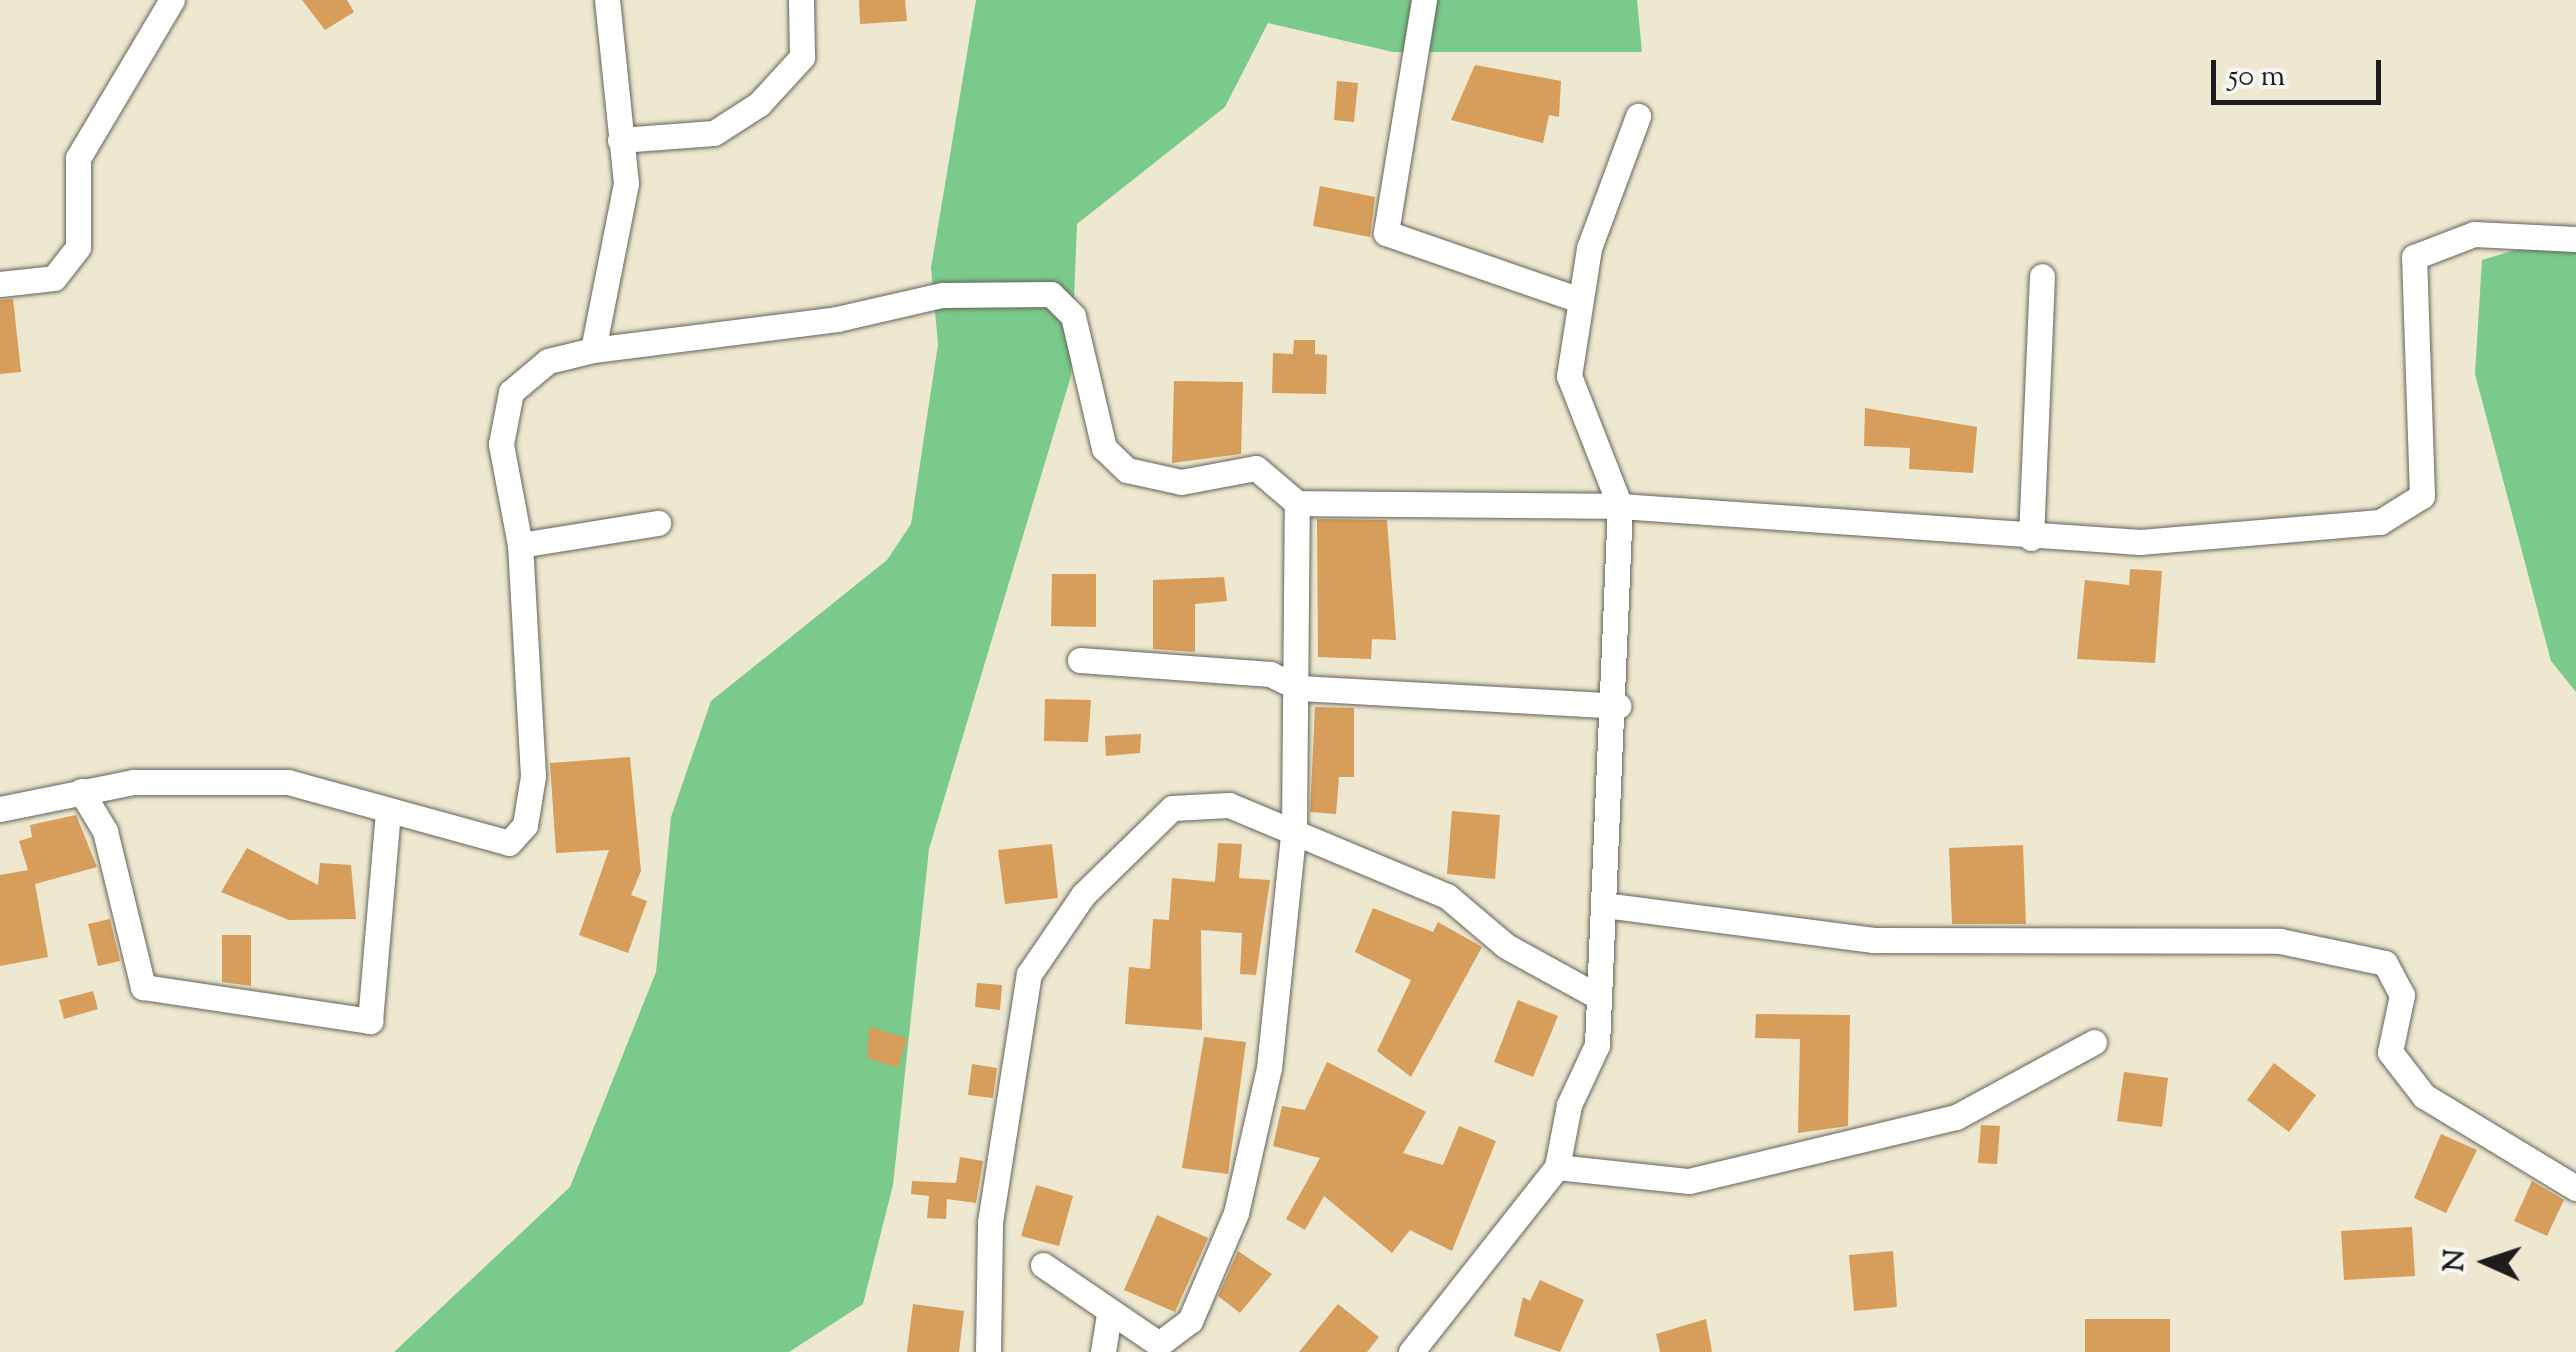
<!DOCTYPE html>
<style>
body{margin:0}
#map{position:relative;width:2576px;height:1352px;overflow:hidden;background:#ede8cf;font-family:"Sorts Mill Goudy",serif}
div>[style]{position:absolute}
.green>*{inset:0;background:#7aca8b}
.building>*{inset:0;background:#d79d5a}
.roads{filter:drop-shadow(0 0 2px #65635b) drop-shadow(0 0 2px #65635b)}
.minor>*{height:25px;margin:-12.5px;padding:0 12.5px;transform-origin:12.5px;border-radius:12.5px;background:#fff}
span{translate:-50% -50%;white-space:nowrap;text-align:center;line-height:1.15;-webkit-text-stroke:8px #f6f6f2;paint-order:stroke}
.north{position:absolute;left:2436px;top:1212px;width:100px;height:100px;-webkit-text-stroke:8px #f6f6f2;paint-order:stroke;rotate:273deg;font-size:28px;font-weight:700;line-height:40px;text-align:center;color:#1c1c1c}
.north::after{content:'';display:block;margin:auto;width:35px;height:45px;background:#1c1c1c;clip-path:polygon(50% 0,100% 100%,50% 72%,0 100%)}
.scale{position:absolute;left:2211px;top:60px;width:170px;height:45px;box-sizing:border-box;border:5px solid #1c1c1c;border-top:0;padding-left:12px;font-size:30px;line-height:35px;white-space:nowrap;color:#1c1c1c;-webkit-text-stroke:8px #f6f6f2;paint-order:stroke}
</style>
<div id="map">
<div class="green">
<div style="clip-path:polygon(976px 0,1637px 0,1642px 52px,1393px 52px,1268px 23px,1225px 107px,1077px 224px,1071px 376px,929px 849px,893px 1185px,863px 1304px,789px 1352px,394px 1352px,570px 1187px,656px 972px,671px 817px,711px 701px,887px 560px,911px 524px,938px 344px,931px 268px)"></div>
<div style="clip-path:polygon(2548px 240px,2576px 241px,2576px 692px,2551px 661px,2475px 374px,2482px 260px)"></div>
</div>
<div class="building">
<div style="clip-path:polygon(302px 0,347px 0,354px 12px,325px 30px)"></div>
<div style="clip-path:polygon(859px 0,905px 0,907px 21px,860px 24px)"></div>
<div style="clip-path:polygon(1475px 65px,1561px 81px,1559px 117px,1549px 115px,1543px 143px,1451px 120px)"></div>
<div style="clip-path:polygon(1337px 81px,1358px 83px,1354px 122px,1334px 120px)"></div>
<div style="clip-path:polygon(1320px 186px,1375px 197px,1370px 237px,1313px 226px)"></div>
<div style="clip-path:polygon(13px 299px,21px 372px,0 374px,0 300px)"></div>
<div style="clip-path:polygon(1294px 340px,1315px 340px,1315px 354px,1327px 355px,1326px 394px,1272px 393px,1273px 353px,1293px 354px)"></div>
<div style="clip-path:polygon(1174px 381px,1243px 382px,1241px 454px,1172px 463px)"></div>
<div style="clip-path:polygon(1865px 408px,1977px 427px,1973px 473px,1909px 469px,1910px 448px,1864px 446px)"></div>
<div style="clip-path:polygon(1317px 519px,1387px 520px,1396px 640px,1372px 639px,1371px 659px,1318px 657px)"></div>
<div style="clip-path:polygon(2130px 569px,2162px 571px,2155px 663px,2077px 659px,2085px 580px,2129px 585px)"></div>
<div style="clip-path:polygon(1052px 574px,1096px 574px,1096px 627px,1051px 626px)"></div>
<div style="clip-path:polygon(1224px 577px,1227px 601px,1195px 604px,1195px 652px,1153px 649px,1153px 580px)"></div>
<div style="clip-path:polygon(1045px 699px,1091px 700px,1088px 742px,1044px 741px)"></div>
<div style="clip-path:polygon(1315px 707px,1354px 708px,1354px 777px,1339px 777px,1336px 814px,1310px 812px)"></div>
<div style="clip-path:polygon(1141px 734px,1140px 753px,1106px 756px,1105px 736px)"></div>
<div style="clip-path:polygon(630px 757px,641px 871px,631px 895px,647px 901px,628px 953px,579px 935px,609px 850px,556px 853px,550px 763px)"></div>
<div style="clip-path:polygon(1452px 811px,1500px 815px,1495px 879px,1447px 874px)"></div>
<div style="clip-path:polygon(76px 815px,97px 867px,35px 884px,48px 957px,0 966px,0 875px,28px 870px,19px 841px,32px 837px,30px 825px)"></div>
<div style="clip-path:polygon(1218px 843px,1242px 844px,1239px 878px,1270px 880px,1256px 975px,1240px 974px,1242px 933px,1201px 930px,1202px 1030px,1125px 1024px,1129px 967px,1150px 969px,1153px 919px,1169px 920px,1172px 878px,1215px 882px)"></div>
<div style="clip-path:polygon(1052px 844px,1058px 898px,1005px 904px,998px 850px)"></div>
<div style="clip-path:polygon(2023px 845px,2026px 924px,1952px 924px,1949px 848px)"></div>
<div style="clip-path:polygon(247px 848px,318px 885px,320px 863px,351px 865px,356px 919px,289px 920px,221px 892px)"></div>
<div style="clip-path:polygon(1373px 908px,1433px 932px,1438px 922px,1482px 947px,1411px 1077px,1377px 1051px,1411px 980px,1355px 952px)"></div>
<div style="clip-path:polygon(110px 919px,120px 961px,98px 966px,88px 924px)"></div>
<div style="clip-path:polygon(222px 935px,251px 935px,251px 986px,222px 982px)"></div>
<div style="clip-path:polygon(977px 983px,1002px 985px,1000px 1010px,975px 1007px)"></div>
<div style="clip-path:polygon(93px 991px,98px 1009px,64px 1019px,59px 1000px)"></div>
<div style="clip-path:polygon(1518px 1000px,1558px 1016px,1533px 1077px,1494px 1062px)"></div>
<div style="clip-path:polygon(1756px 1014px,1850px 1015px,1848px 1126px,1798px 1133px,1800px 1039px,1755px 1038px)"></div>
<div style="clip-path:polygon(869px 1027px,907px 1038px,898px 1068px,867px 1058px)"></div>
<div style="clip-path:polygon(1204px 1037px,1246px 1042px,1228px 1174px,1182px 1168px)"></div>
<div style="clip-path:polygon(1327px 1062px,1426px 1112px,1403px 1153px,1443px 1165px,1459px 1126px,1496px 1141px,1452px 1251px,1410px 1230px,1392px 1253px,1324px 1196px,1305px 1230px,1286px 1219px,1320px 1158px,1273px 1146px,1282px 1106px,1305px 1110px)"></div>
<div style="clip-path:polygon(2274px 1063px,2316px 1095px,2289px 1132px,2247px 1100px)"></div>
<div style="clip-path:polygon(972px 1064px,997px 1068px,993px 1098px,968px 1095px)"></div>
<div style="clip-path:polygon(2124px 1072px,2168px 1078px,2162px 1127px,2117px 1121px)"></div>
<div style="clip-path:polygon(1981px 1125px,2000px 1126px,1997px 1164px,1978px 1163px)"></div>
<div style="clip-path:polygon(2441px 1134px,2477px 1150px,2446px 1213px,2414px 1198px)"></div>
<div style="clip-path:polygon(960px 1157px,983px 1161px,976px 1203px,947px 1199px,946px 1219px,927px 1218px,929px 1196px,911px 1194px,912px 1181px,956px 1183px)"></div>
<div style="clip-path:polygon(2532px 1181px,2564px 1200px,2547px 1236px,2514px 1221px)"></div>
<div style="clip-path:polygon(1036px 1185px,1073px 1196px,1059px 1246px,1021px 1236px)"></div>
<div style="clip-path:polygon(1157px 1215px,1208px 1238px,1175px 1312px,1124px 1290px)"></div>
<div style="clip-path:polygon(2412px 1227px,2415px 1276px,2344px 1280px,2341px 1231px)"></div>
<div style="clip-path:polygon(1238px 1251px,1272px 1274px,1240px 1313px,1218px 1296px)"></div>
<div style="clip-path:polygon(1893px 1251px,1897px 1307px,1854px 1311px,1849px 1255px)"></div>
<div style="clip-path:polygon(1540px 1280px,1584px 1300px,1560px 1352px,1514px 1336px,1523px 1297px,1530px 1301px)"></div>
<div style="clip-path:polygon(913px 1304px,964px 1311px,959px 1352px,907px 1352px)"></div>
<div style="clip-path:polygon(1338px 1304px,1379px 1337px,1367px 1352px,1299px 1352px)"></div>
<div style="clip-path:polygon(1706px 1319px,1712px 1352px,1660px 1352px,1656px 1334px)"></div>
<div style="clip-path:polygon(2085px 1319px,2170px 1319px,2170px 1352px,2085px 1352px)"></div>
</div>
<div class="roads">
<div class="minor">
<div style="left:1424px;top:0;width:236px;rotate:99.3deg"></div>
<div style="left:1386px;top:233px;width:205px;rotate:19.1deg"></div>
<div style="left:620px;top:140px;width:94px;rotate:-4.3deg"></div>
<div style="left:714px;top:133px;width:54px;rotate:-32.8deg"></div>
<div style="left:759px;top:104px;width:64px;rotate:-47.5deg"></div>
<div style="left:802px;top:57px;width:57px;rotate:-91deg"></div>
<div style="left:0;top:284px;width:54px;rotate:-6.3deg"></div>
<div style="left:54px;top:278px;width:39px;rotate:-52deg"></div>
<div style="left:78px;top:247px;width:89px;rotate:-90deg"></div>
<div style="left:78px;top:158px;width:184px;rotate:-59.3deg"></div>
<div style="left:593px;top:350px;width:170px;rotate:-78.8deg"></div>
<div style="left:626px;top:183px;width:184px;rotate:-95.9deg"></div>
<div style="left:2031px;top:538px;width:262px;rotate:-87.6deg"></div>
<div style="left:520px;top:545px;width:140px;rotate:-9.1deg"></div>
<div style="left:1080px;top:660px;width:191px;rotate:4.2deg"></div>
<div style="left:1270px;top:674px;width:32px;rotate:26deg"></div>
<div style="left:1299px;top:688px;width:320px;rotate:3.2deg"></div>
<div style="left:81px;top:791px;width:47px;rotate:59deg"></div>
<div style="left:105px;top:831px;width:161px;rotate:76.3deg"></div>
<div style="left:143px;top:987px;width:230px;rotate:8.5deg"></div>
<div style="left:370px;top:1021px;width:210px;rotate:-85.1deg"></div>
<div style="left:0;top:809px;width:136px;rotate:-11.5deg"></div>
<div style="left:133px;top:782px;width:155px"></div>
<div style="left:288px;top:782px;width:229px;rotate:15.4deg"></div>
<div style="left:509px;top:843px;width:24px;rotate:-48deg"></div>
<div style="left:525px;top:825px;width:50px;rotate:-80.7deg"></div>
<div style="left:533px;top:776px;width:231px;rotate:-93.2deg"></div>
<div style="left:520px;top:545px;width:103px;rotate:-100.7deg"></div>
<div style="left:501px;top:444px;width:53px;rotate:-79.1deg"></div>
<div style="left:511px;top:392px;width:48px;rotate:-40deg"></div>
<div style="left:548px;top:361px;width:46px;rotate:-13.7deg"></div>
<div style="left:593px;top:350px;width:246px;rotate:-7.2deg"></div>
<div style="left:837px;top:319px;width:108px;rotate:-12.9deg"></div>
<div style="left:942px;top:295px;width:109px;rotate:-0.5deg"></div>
<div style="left:1051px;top:294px;width:31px;rotate:45deg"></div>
<div style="left:1073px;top:316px;width:136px;rotate:76.8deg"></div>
<div style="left:1104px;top:448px;width:32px;rotate:44deg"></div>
<div style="left:1127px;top:470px;width:55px;rotate:12.5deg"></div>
<div style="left:1181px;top:482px;width:76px;rotate:-10.6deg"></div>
<div style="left:1256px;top:468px;width:54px;rotate:40.5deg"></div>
<div style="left:1297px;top:503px;width:323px;rotate:0.5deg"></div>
<div style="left:1620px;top:506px;width:521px;rotate:3.96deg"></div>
<div style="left:2140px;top:542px;width:241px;rotate:-4.8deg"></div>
<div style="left:2380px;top:522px;width:49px;rotate:-31.8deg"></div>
<div style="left:2422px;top:496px;width:239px;rotate:-91.9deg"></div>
<div style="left:2414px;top:257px;width:64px;rotate:-21deg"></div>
<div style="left:2474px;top:234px;width:102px;rotate:2.8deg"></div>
<div style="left:1604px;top:905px;width:271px;rotate:7.4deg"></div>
<div style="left:1873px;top:940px;width:407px;rotate:0.1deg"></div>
<div style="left:2280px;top:941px;width:107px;rotate:11.8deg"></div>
<div style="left:2385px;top:963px;width:36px;rotate:62deg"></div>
<div style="left:2402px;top:995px;width:58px;rotate:101.9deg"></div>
<div style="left:2390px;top:1052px;width:56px;rotate:52.3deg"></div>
<div style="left:2424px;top:1096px;width:178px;rotate:31.2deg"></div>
<div style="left:1557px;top:1167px;width:133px;rotate:6.1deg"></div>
<div style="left:1689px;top:1181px;width:275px;rotate:-13.5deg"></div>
<div style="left:1956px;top:1117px;width:157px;rotate:-28.5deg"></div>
<div style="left:1043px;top:1265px;width:140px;rotate:34.3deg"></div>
<div style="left:1159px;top:1344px;width:39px;rotate:-37deg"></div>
<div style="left:1190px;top:1321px;width:117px;rotate:-66.9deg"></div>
<div style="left:1236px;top:1213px;width:149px;rotate:-77.2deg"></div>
<div style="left:1269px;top:1068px;width:241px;rotate:-84.1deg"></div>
<div style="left:1294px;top:828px;width:325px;rotate:-89.5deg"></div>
<div style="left:988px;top:1352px;width:130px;rotate:-89.1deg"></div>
<div style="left:990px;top:1222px;width:251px;rotate:-81.1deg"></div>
<div style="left:1029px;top:974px;width:96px;rotate:-55.6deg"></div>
<div style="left:1083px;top:895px;width:124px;rotate:-44.3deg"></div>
<div style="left:1172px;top:808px;width:57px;rotate:-3deg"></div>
<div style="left:1229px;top:805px;width:236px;rotate:22.7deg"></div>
<div style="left:1447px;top:896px;width:77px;rotate:40.3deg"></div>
<div style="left:1506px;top:946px;width:104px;rotate:28.8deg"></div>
<div style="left:1103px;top:1352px;width:36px;rotate:-81deg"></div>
<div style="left:1411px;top:1352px;width:236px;rotate:-51.7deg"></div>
<div style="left:1557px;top:1167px;width:63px;rotate:-79deg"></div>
<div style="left:1569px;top:1105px;width:66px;rotate:-65deg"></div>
<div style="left:1597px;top:1045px;width:539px;rotate:-87.56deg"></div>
<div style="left:1620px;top:506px;width:140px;rotate:-111.4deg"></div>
<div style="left:1569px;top:376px;width:130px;rotate:-81.1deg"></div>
<div style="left:1589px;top:248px;width:141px;rotate:-69.6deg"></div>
</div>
</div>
<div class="north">N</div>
<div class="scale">50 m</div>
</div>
